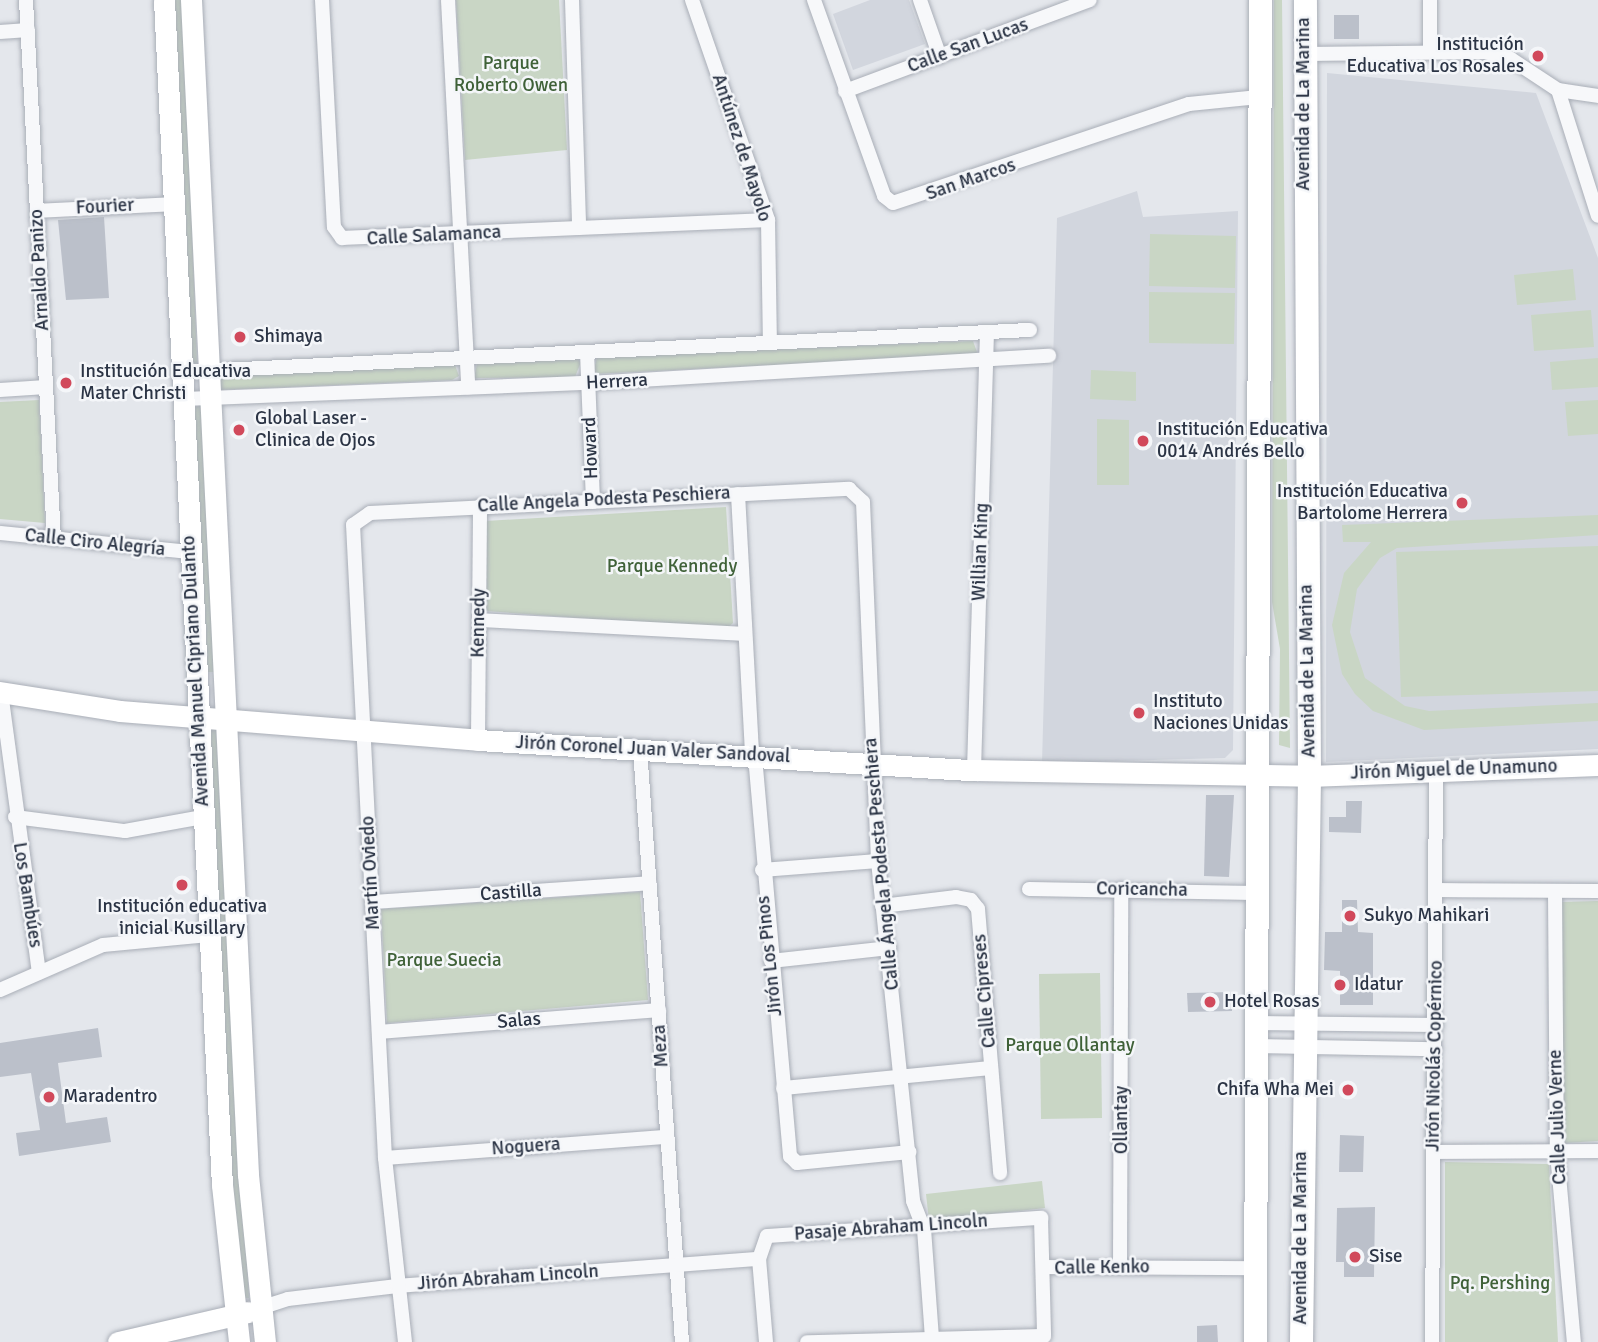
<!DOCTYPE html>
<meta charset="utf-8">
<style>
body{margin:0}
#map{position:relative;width:1598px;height:1342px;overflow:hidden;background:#e4e7ec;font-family:Signika,sans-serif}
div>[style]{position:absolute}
.built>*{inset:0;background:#d2d6de}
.green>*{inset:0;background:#c9d6c5}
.building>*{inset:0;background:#bbc0ca}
.roads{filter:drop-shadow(0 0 2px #a9aeb7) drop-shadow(0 0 2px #a9aeb7)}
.street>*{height:14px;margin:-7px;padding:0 7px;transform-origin:7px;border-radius:7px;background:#f7f8fa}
.secondary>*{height:21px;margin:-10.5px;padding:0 10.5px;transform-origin:10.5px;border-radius:10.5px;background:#fff}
.primary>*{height:23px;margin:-11.5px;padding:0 11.5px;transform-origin:11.5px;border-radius:11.5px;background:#fff}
.dots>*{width:19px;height:19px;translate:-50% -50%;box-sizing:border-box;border:4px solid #f4f6f9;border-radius:50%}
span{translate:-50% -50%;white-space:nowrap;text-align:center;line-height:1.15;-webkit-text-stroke:5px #f4f6f9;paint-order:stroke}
.poi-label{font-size:19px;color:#2b3445}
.right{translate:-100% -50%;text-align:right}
.left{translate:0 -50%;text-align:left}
.street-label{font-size:19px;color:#2b3445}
.park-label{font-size:19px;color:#3f6138}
</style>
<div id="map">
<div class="built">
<div style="clip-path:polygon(870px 0,909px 0,925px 44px,853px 70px,833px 14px)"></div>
<div style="clip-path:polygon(1327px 73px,1536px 93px,1598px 258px,1598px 749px,1326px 762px)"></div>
<div style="clip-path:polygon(1137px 191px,1143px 217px,1238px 211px,1233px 750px,1225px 758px,1042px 763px,1057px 218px)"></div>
</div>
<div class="green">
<div style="clip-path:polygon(171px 0,184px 0,197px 363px,192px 363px)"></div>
<div style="clip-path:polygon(456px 0,559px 0,567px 150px,465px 160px)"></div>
<div style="clip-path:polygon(1274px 0,1282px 0,1290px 748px,1279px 745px,1280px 649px,1272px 602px)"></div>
<div style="clip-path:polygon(1150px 234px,1236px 236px,1235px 288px,1149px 286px)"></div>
<div style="clip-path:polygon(1573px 269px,1576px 300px,1517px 305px,1514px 275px)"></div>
<div style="clip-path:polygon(1149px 292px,1235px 293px,1234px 344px,1149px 343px)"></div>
<div style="clip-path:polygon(1591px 310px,1594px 347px,1534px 351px,1531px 315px)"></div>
<div style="clip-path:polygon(973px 341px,978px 355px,593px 374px,597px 357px)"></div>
<div style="clip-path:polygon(577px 358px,581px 362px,575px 377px,474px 378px,477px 364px)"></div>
<div style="clip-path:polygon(1598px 358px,1598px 387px,1552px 390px,1550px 362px)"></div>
<div style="clip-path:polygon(455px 365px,459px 376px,452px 380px,218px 390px,222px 374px)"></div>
<div style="clip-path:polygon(1091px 370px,1136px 372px,1136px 401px,1090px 399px)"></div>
<div style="clip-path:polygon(39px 400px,45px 523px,0 519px,0 402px)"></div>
<div style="clip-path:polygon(1598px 400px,1598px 434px,1568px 436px,1565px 402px)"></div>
<div style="clip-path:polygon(203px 405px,217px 672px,204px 672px,191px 408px)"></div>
<div style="clip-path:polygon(1097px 419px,1129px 420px,1129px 485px,1097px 485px)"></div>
<div style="clip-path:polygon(726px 507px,733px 623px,726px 629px,486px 611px,486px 521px)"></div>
<div style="clip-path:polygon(1598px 515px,1598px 535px,1397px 548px,1380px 558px,1357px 589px,1350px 632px,1365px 678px,1405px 706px,1429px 711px,1598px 703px,1598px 721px,1424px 730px,1373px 711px,1355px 694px,1342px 674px,1332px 625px,1344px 573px,1371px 542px,1343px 542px,1342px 525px)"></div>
<div style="clip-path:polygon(1598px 546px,1598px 691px,1401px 697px,1396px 552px)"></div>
<div style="clip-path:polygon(210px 727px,216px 729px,249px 1298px,243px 1298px,232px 1229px)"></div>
<div style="clip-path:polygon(640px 892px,648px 1000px,387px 1023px,381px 909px)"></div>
<div style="clip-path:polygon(1598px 901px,1598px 1141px,1565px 1143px,1560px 902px)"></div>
<div style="clip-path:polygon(1100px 973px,1102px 1118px,1041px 1119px,1039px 974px)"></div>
<div style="clip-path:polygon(1445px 1162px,1549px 1164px,1558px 1342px,1445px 1342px)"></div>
<div style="clip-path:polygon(1042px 1181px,1045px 1208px,929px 1221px,926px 1194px)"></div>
</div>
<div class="building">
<div style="clip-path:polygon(1334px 15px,1359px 15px,1359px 39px,1334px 39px)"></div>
<div style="clip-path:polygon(104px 217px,109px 298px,66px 300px,58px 220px)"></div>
<div style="clip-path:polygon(1206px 795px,1234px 795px,1229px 877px,1204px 876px)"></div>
<div style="clip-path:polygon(1346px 801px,1362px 801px,1361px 833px,1329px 832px,1329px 817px,1346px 817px)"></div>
<div style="clip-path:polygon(1342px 900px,1357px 900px,1358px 932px,1373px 933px,1373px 1005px,1340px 1005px,1340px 971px,1324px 970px,1325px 932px,1342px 932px)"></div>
<div style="clip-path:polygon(1232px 992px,1232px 1011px,1188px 1012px,1187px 993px)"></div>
<div style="clip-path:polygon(98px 1028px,102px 1057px,58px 1063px,66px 1123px,107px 1117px,111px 1142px,19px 1156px,16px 1133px,40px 1130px,31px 1073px,0 1077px,0 1043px)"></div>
<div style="clip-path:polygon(1340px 1135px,1364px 1136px,1363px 1172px,1339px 1172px)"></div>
<div style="clip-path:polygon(1375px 1207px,1374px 1277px,1344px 1277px,1344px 1262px,1336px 1262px,1337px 1208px)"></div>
<div style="clip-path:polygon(1217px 1325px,1218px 1342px,1197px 1342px,1197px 1326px)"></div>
</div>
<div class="roads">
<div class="street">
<div style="left:26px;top:0;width:540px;rotate:87.03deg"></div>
<div style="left:322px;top:0;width:227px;rotate:87deg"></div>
<div style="left:334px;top:227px;width:14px;rotate:54deg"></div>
<div style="left:342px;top:238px;width:426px;rotate:-2.4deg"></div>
<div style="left:448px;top:0;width:388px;rotate:87deg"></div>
<div style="left:572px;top:0;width:228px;rotate:88.2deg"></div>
<div style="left:692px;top:0;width:233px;rotate:70.9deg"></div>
<div style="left:768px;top:220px;width:123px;rotate:89.1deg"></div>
<div style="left:814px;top:0;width:208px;rotate:70.3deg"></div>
<div style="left:884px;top:196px;width:11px;rotate:38deg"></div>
<div style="left:893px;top:203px;width:312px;rotate:-18.5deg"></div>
<div style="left:1189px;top:104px;width:70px;rotate:-5.7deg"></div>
<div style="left:920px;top:0;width:60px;rotate:70.7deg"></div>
<div style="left:1430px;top:0;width:51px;rotate:90deg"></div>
<div style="left:0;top:32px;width:28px;rotate:-4deg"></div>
<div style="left:1305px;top:54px;width:180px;rotate:-0.6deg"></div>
<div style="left:1485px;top:52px;width:27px;rotate:15deg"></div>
<div style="left:1511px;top:59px;width:56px;rotate:33.4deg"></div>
<div style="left:1558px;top:90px;width:132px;rotate:72.4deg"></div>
<div style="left:1558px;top:90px;width:40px;rotate:8.5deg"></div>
<div style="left:845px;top:91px;width:261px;rotate:-20.4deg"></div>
<div style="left:37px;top:211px;width:137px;rotate:-2.9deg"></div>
<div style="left:587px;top:352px;width:150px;rotate:87.7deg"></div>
<div style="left:182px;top:372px;width:849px;rotate:-2.84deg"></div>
<div style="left:0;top:390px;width:46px;rotate:-3.7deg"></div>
<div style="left:184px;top:399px;width:404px;rotate:-2.3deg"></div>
<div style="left:588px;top:383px;width:462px;rotate:-3.4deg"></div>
<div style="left:738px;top:494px;width:261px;rotate:86.9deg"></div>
<div style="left:0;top:533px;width:191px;rotate:5.7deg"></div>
<div style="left:479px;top:620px;width:265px;rotate:3deg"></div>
<div style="left:1px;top:692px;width:283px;rotate:82.3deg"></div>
<div style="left:478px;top:740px;width:234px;rotate:-89.5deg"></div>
<div style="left:640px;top:749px;width:594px;rotate:85.95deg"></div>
<div style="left:755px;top:756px;width:402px;rotate:85deg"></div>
<div style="left:790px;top:1156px;width:10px;rotate:45deg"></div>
<div style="left:797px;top:1163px;width:113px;rotate:-5.6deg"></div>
<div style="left:974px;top:770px;width:436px;rotate:-88.3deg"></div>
<div style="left:15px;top:817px;width:111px;rotate:7.3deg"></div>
<div style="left:125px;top:831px;width:79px;rotate:-10.2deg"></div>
<div style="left:762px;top:870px;width:116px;rotate:-4.4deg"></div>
<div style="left:1029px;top:889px;width:225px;rotate:1deg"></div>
<div style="left:1437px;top:890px;width:161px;rotate:0.4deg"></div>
<div style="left:1555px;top:891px;width:262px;rotate:89.6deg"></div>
<div style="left:1557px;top:1153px;width:190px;rotate:84.9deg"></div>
<div style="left:373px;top:902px;width:277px;rotate:-3.9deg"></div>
<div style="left:882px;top:906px;width:75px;rotate:-6.9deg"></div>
<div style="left:956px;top:897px;width:15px;rotate:11deg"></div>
<div style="left:971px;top:900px;width:11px;rotate:52deg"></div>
<div style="left:978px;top:909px;width:265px;rotate:85.2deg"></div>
<div style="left:771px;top:961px;width:119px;rotate:-6.3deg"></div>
<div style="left:0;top:990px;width:112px;rotate:-23.6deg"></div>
<div style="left:103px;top:945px;width:106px;rotate:-5.4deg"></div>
<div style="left:1254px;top:1023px;width:182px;rotate:0.6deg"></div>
<div style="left:379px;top:1032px;width:281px;rotate:-4.5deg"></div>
<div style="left:1255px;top:1046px;width:180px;rotate:1deg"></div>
<div style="left:783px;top:1088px;width:209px;rotate:-5.5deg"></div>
<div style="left:1434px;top:1152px;width:164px;rotate:-0.3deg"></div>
<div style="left:385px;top:1158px;width:283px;rotate:-4.3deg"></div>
<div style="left:1046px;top:1267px;width:209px;rotate:0.3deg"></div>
<div style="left:1120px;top:1267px;width:378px;rotate:-89.8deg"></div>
<div style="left:260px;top:1308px;width:29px;rotate:-18deg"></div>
<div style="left:288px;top:1299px;width:110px;rotate:-6.8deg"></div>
<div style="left:397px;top:1286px;width:363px;rotate:-4.3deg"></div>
<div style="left:405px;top:1342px;width:185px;rotate:-96.2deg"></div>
<div style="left:385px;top:1158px;width:634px;rotate:-92.89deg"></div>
<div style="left:353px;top:525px;width:21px;rotate:-35deg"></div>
<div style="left:370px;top:513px;width:480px;rotate:-2.9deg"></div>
<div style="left:849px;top:489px;width:19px;rotate:43deg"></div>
<div style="left:863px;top:502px;width:359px;rotate:87.6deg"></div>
<div style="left:878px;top:861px;width:342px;rotate:84.1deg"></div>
<div style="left:913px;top:1201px;width:30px;rotate:69deg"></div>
<div style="left:924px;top:1229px;width:110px;rotate:85.8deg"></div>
<div style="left:766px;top:1342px;width:83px;rotate:-94.8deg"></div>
<div style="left:759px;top:1259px;width:24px;rotate:-71deg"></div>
<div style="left:767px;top:1236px;width:275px;rotate:-3.8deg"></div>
<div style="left:1041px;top:1218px;width:118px;rotate:88.5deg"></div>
<div style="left:1044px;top:1336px;width:237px;rotate:178.5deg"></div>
<div style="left:1432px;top:1342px;width:571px;rotate:-89.6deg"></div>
</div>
<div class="secondary">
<div style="left:164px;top:0;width:1186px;rotate:87.2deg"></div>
<div style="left:222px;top:1185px;width:158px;rotate:83.8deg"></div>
<div style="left:191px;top:0;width:1176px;rotate:87.22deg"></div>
<div style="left:248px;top:1175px;width:168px;rotate:84.2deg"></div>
<div style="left:0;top:692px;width:121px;rotate:9deg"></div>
<div style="left:120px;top:711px;width:359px;rotate:4.6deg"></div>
<div style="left:478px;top:740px;width:497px;rotate:3.5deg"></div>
<div style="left:974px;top:770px;width:335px;rotate:1deg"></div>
<div style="left:1309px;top:776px;width:289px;rotate:-2.2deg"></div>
<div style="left:118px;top:1342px;width:133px;rotate:-13deg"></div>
</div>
<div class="primary">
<div style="left:1255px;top:1342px;width:1342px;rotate:-89.79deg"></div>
<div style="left:1301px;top:1342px;width:566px;rotate:-89.19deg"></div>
<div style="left:1309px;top:776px;width:776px;rotate:-90.3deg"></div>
</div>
</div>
<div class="dots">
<div style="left:1538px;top:56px;background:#d1495b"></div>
<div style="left:240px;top:337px;background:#d1495b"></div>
<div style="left:66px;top:383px;background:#d1495b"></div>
<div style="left:239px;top:430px;background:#d1495b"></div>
<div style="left:1143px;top:441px;background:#d1495b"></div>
<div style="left:1462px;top:503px;background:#d1495b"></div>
<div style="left:1139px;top:713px;background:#d1495b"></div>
<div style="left:182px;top:885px;background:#d1495b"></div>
<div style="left:1350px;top:916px;background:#d1495b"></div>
<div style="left:1340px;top:985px;background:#d1495b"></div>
<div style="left:1210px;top:1002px;background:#d1495b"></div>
<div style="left:1348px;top:1090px;background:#d1495b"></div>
<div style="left:49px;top:1097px;background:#d1495b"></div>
<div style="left:1355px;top:1257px;background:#d1495b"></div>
</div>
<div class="poi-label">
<span class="right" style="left:1524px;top:56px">Institución<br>Educativa Los Rosales</span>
<span class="left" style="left:254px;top:337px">Shimaya</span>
<span class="left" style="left:80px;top:383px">Institución Educativa<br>Mater Christi</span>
<span class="left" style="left:255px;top:430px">Global Laser -<br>Clinica de Ojos</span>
<span class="left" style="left:1157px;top:441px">Institución Educativa<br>0014 Andrés Bello</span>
<span class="right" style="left:1448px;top:503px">Institución Educativa<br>Bartolome Herrera</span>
<span class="left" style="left:1153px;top:713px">Instituto<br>Naciones Unidas</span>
<span style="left:182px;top:918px">Institución educativa<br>inicial Kusillary</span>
<span class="left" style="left:1364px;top:916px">Sukyo Mahikari</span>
<span class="left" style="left:1354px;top:985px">Idatur</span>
<span class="left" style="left:1224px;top:1002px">Hotel Rosas</span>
<span class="right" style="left:1334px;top:1090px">Chifa Wha Mei</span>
<span class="left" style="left:63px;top:1097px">Maradentro</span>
<span class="left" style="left:1369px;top:1257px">Sise</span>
</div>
<div class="street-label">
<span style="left:968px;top:46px;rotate:-20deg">Calle San Lucas</span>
<span style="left:1304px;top:104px;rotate:-90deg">Avenida de La Marina</span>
<span style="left:741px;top:148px;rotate:72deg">Antúnez de Mayolo</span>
<span style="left:971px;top:180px;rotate:-19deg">San Marcos</span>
<span style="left:105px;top:207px;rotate:-3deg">Fourier</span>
<span style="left:434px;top:236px;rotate:-3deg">Calle Salamanca</span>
<span style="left:40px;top:270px;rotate:-93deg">Arnaldo Panizo</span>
<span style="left:617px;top:382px;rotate:-3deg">Herrera</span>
<span style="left:591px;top:448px;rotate:-92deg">Howard</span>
<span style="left:604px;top:500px;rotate:-3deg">Calle Angela Podesta Peschiera</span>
<span style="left:95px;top:543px;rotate:6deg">Calle Ciro Alegría</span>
<span style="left:981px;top:552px;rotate:-88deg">Willian King</span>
<span style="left:479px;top:623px;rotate:-89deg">Kennedy</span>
<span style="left:196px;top:671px;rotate:-93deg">Avenida Manuel Cipriano Dulanto</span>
<span style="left:1308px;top:671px;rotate:-91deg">Avenida de La Marina</span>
<span style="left:653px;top:750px;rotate:3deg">Jirón Coronel Juan Valer Sandoval</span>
<span style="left:1454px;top:770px;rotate:-2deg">Jirón Miguel de Unamuno</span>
<span style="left:882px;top:864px;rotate:-95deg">Calle Ángela Podesta Peschiera</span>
<span style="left:371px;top:873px;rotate:-93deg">Martín Oviedo</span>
<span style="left:1142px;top:890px;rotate:1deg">Coricancha</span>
<span style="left:511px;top:893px;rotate:-4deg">Castilla</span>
<span style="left:27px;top:895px;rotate:81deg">Los Bambúes</span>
<span style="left:770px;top:956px;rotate:-96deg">Jirón Los Pinos</span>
<span style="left:985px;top:991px;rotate:-95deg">Calle Cipreses</span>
<span style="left:519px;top:1021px;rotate:-5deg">Salas</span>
<span style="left:661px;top:1046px;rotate:-94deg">Meza</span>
<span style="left:1435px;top:1056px;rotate:-89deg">Jirón Nicolás Copérnico</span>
<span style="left:1558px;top:1117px;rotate:-92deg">Calle Julio Verne</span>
<span style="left:1122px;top:1120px;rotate:-90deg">Ollantay</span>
<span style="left:526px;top:1147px;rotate:-4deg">Noguera</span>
<span style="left:891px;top:1228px;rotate:-4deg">Pasaje Abraham Lincoln</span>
<span style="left:1301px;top:1238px;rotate:-90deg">Avenida de La Marina</span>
<span style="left:1102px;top:1268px;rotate:-1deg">Calle Kenko</span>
<span style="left:508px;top:1278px;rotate:-4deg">Jirón Abraham Lincoln</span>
</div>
<div class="park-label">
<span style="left:511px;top:75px">Parque<br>Roberto Owen</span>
<span style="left:672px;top:567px">Parque Kennedy</span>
<span style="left:444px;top:961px">Parque Suecia</span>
<span style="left:1070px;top:1046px">Parque Ollantay</span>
<span style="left:1500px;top:1284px">Pq. Pershing</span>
</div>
</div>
